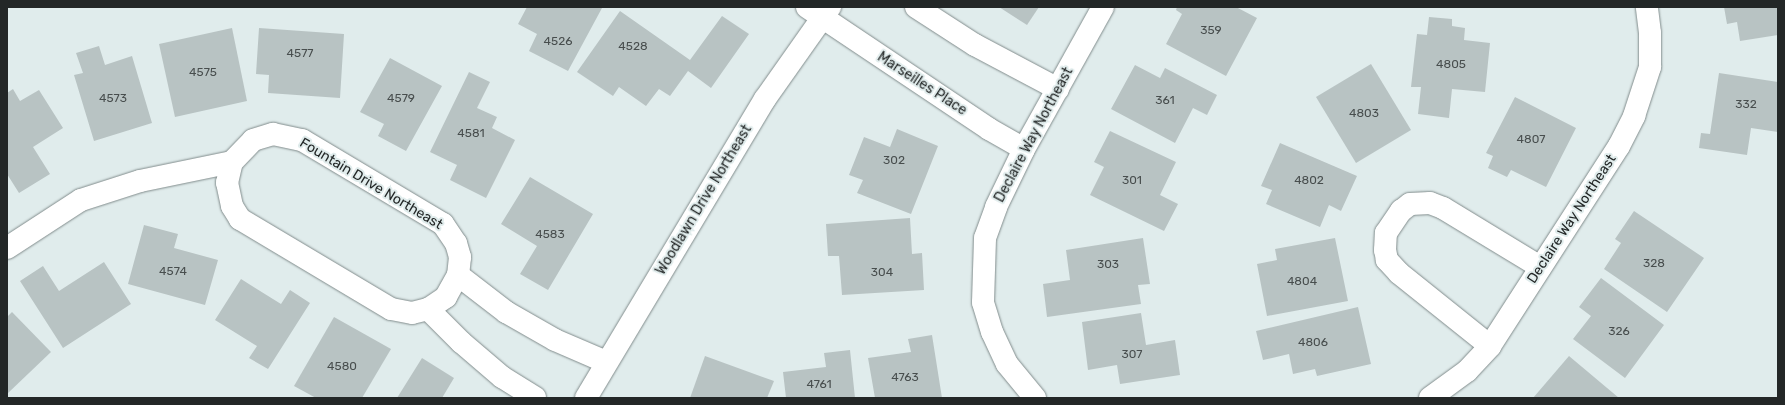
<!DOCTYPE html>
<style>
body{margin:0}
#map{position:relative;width:1785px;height:405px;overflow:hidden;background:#e0ecec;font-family:Rubik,sans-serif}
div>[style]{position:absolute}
.building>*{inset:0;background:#b8c3c3}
.roads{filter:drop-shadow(0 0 1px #818c8c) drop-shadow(0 0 1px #818c8c)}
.minor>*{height:22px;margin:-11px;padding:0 11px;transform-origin:11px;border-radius:11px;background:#fff}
.tertiary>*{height:22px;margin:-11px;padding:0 11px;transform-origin:11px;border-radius:11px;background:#fff}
span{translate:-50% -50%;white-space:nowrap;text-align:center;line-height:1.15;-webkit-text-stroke:4px #e0ecec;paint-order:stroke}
.number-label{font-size:12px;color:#484e4e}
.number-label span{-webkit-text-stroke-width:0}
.street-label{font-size:14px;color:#232727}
.frame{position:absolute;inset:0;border:8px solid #232727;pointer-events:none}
</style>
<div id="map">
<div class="building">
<div style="clip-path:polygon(527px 7px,602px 8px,568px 71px,529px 51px,537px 34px,518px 24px)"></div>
<div style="clip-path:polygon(999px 7px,1039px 7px,1027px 25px)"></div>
<div style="clip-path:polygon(1177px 7px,1236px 7px,1257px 18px,1226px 76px,1166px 44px,1182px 14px,1176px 10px)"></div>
<div style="clip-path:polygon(1724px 7px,1778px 7px,1778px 35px,1740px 41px,1737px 22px,1727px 24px)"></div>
<div style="clip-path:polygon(620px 11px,690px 60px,722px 16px,749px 34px,711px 88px,688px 71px,670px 96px,659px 89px,646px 106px,619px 87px,613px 96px,577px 72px)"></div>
<div style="clip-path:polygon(1429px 17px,1452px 19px,1452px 26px,1465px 28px,1464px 40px,1490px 43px,1485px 92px,1452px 89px,1449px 118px,1418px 114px,1421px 87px,1411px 87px,1417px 34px,1427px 35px)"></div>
<div style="clip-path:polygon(232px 28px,247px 101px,175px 117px,159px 44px)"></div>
<div style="clip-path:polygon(259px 28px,344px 34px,340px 98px,268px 93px,269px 75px,256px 74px)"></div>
<div style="clip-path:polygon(99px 46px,105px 65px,132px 56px,152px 123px,94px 141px,74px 75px,83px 73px,76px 53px)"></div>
<div style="clip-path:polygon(390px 58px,442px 86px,406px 151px,378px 136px,384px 124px,360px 112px)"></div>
<div style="clip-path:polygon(1371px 64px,1411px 130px,1356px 163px,1316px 97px)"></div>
<div style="clip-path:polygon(1135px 65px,1160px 78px,1165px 68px,1217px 95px,1207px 115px,1193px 108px,1175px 143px,1111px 109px)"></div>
<div style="clip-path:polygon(469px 72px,490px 82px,477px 108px,497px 117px,492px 128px,515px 140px,486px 198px,450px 180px,457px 165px,430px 152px)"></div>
<div style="clip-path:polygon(1719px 73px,1778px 82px,1778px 132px,1751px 128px,1747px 155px,1699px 148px,1701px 133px,1710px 134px)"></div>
<div style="clip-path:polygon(13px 89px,20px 101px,39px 90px,63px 128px,33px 147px,50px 174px,19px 193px,7px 174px,7px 93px)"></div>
<div style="clip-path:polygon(1515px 97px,1576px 128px,1546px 187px,1511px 170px,1507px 177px,1488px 168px,1493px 156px,1486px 153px)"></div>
<div style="clip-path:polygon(897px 129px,938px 146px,911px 214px,857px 193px,863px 180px,849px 175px,864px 137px,890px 147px)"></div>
<div style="clip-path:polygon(1110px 131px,1176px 162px,1160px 195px,1178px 204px,1164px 231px,1090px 195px,1104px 167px,1094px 162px)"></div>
<div style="clip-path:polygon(1280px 143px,1357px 176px,1341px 211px,1329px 205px,1320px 227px,1266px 204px,1272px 190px,1261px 186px)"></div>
<div style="clip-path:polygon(530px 177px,593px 214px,548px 290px,520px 274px,537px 246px,501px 224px)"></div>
<div style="clip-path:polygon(1634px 211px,1704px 258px,1667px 312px,1604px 269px,1621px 243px,1615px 239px)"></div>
<div style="clip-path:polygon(910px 218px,912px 254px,922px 253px,924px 290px,842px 295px,839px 256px,828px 256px,826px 224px)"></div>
<div style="clip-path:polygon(144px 225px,178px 234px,174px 248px,218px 260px,205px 305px,128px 284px)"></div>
<div style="clip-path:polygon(1143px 238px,1150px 284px,1138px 285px,1141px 304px,1047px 317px,1043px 284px,1070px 280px,1066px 250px)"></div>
<div style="clip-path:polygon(1335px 238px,1348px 301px,1267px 316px,1257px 264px,1277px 260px,1275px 249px)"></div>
<div style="clip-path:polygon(104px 262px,131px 304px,63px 348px,20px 281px,43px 266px,59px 291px)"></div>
<div style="clip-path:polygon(1601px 278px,1664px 325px,1625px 378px,1573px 339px,1591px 316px,1579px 307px)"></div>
<div style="clip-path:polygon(241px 279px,281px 304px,290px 290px,310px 303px,268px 369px,249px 358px,257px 346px,215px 320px)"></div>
<div style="clip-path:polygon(1358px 307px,1371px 364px,1317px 376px,1315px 369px,1293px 374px,1289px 354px,1263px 360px,1256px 331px)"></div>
<div style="clip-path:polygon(12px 312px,51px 352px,7px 394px,7px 317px)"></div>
<div style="clip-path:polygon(1141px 313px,1146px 345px,1175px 340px,1180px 375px,1120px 384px,1117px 365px,1088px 370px,1082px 322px)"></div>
<div style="clip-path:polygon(334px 317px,391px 349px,362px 398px,316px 398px,294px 386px)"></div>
<div style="clip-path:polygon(932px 335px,942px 398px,875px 398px,868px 358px,911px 352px,908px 339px)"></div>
<div style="clip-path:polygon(850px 350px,855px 398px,786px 398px,783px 372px,826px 367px,824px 353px)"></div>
<div style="clip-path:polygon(705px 356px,774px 381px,767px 398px,690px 398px)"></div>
<div style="clip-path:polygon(1569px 356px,1619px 398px,1533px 398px)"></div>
<div style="clip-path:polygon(422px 358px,454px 378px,442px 398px,397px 398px)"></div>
</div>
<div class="roads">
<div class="minor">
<div style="left:807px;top:7px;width:219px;rotate:33.8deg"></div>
<div style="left:989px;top:129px;width:40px;rotate:29.7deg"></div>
<div style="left:916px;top:7px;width:70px;rotate:32.8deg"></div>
<div style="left:975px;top:45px;width:94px;rotate:27.9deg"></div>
<div style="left:273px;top:134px;width:30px;rotate:12deg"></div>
<div style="left:302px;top:140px;width:164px;rotate:30.8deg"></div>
<div style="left:443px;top:224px;width:23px;rotate:56deg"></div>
<div style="left:456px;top:243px;width:15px;rotate:74deg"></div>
<div style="left:460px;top:257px;width:18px;rotate:96deg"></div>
<div style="left:458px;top:275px;width:25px;rotate:119deg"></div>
<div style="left:446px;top:297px;width:22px;rotate:146deg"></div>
<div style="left:428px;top:309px;width:16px;rotate:166deg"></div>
<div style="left:412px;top:313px;width:21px;rotate:-169deg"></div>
<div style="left:391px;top:309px;width:176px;rotate:-149.2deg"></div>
<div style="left:240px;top:219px;width:15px;rotate:-122deg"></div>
<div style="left:232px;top:206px;width:24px;rotate:-102deg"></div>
<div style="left:227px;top:183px;width:22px;rotate:-77deg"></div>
<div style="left:232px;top:162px;width:30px;rotate:-46deg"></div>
<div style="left:253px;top:140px;width:21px;rotate:-17deg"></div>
<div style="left:7px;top:248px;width:88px;rotate:-33deg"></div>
<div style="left:81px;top:200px;width:62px;rotate:-17.9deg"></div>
<div style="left:140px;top:181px;width:94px;rotate:-11.7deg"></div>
<div style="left:458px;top:275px;width:61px;rotate:37.6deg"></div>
<div style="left:506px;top:312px;width:56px;rotate:29.7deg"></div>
<div style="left:555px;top:340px;width:56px;rotate:23.3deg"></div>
<div style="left:428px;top:309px;width:47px;rotate:45deg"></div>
<div style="left:461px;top:342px;width:54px;rotate:40.5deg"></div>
<div style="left:502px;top:377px;width:39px;rotate:32deg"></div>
<div style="left:1490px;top:346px;width:117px;rotate:-141.3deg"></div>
<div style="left:1399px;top:273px;width:18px;rotate:-133deg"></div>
<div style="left:1387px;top:260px;width:10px;rotate:-101deg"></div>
<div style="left:1385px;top:250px;width:17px;rotate:-87deg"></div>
<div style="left:1386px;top:233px;width:27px;rotate:-56deg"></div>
<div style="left:1401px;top:211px;width:11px;rotate:-38deg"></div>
<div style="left:1410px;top:204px;width:20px;rotate:-3deg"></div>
<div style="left:1430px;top:203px;width:14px;rotate:21deg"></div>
<div style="left:1443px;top:208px;width:114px;rotate:31.3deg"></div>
<div style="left:1035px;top:398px;width:44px;rotate:-129.5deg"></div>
<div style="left:1007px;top:364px;width:35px;rotate:-115deg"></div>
<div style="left:992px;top:332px;width:31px;rotate:-107deg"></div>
<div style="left:983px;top:302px;width:64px;rotate:-88.2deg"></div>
<div style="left:985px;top:238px;width:33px;rotate:-70deg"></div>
<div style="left:996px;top:207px;width:64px;rotate:-64.2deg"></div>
<div style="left:1024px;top:149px;width:162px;rotate:-60.9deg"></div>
<div style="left:1430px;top:398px;width:46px;rotate:-36.1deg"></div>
<div style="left:1467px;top:371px;width:34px;rotate:-47deg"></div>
<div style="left:1490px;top:346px;width:238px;rotate:-57.2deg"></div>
<div style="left:1619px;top:146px;width:34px;rotate:-63deg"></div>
<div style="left:1634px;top:116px;width:52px;rotate:-71.9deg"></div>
<div style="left:1650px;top:67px;width:34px;rotate:-90deg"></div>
<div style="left:1650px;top:33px;width:26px;rotate:-97deg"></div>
</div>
<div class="tertiary">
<div style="left:586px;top:398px;width:348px;rotate:-59.1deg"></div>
<div style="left:765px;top:99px;width:113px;rotate:-54.8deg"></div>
</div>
</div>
<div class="number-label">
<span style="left:1211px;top:31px">359</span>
<span style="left:558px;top:42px">4526</span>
<span style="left:633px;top:47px">4528</span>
<span style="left:300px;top:54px">4577</span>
<span style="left:1451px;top:65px">4805</span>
<span style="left:203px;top:73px">4575</span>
<span style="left:113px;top:99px">4573</span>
<span style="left:401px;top:99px">4579</span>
<span style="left:1165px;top:101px">361</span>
<span style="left:1746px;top:105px">332</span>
<span style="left:1364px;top:114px">4803</span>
<span style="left:471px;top:134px">4581</span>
<span style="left:1531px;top:140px">4807</span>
<span style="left:894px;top:161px">302</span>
<span style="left:1132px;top:181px">301</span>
<span style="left:1309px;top:181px">4802</span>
<span style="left:550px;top:235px">4583</span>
<span style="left:1654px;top:264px">328</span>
<span style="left:1108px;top:265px">303</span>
<span style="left:173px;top:272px">4574</span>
<span style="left:882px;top:273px">304</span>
<span style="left:1302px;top:282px">4804</span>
<span style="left:1619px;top:332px">326</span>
<span style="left:1313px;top:343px">4806</span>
<span style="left:1132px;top:355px">307</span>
<span style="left:342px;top:367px">4580</span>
<span style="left:905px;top:378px">4763</span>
<span style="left:819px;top:385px">4761</span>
</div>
<div class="street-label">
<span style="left:922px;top:84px;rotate:33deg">Marseilles Place</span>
<span style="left:1034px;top:135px;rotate:-62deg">Declaire Way Northeast</span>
<span style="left:371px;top:184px;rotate:31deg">Fountain Drive Northeast</span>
<span style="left:704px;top:200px;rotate:-59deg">Woodlawn Drive Northeast</span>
<span style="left:1572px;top:219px;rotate:-57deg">Declaire Way Northeast</span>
</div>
<div class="frame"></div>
</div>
